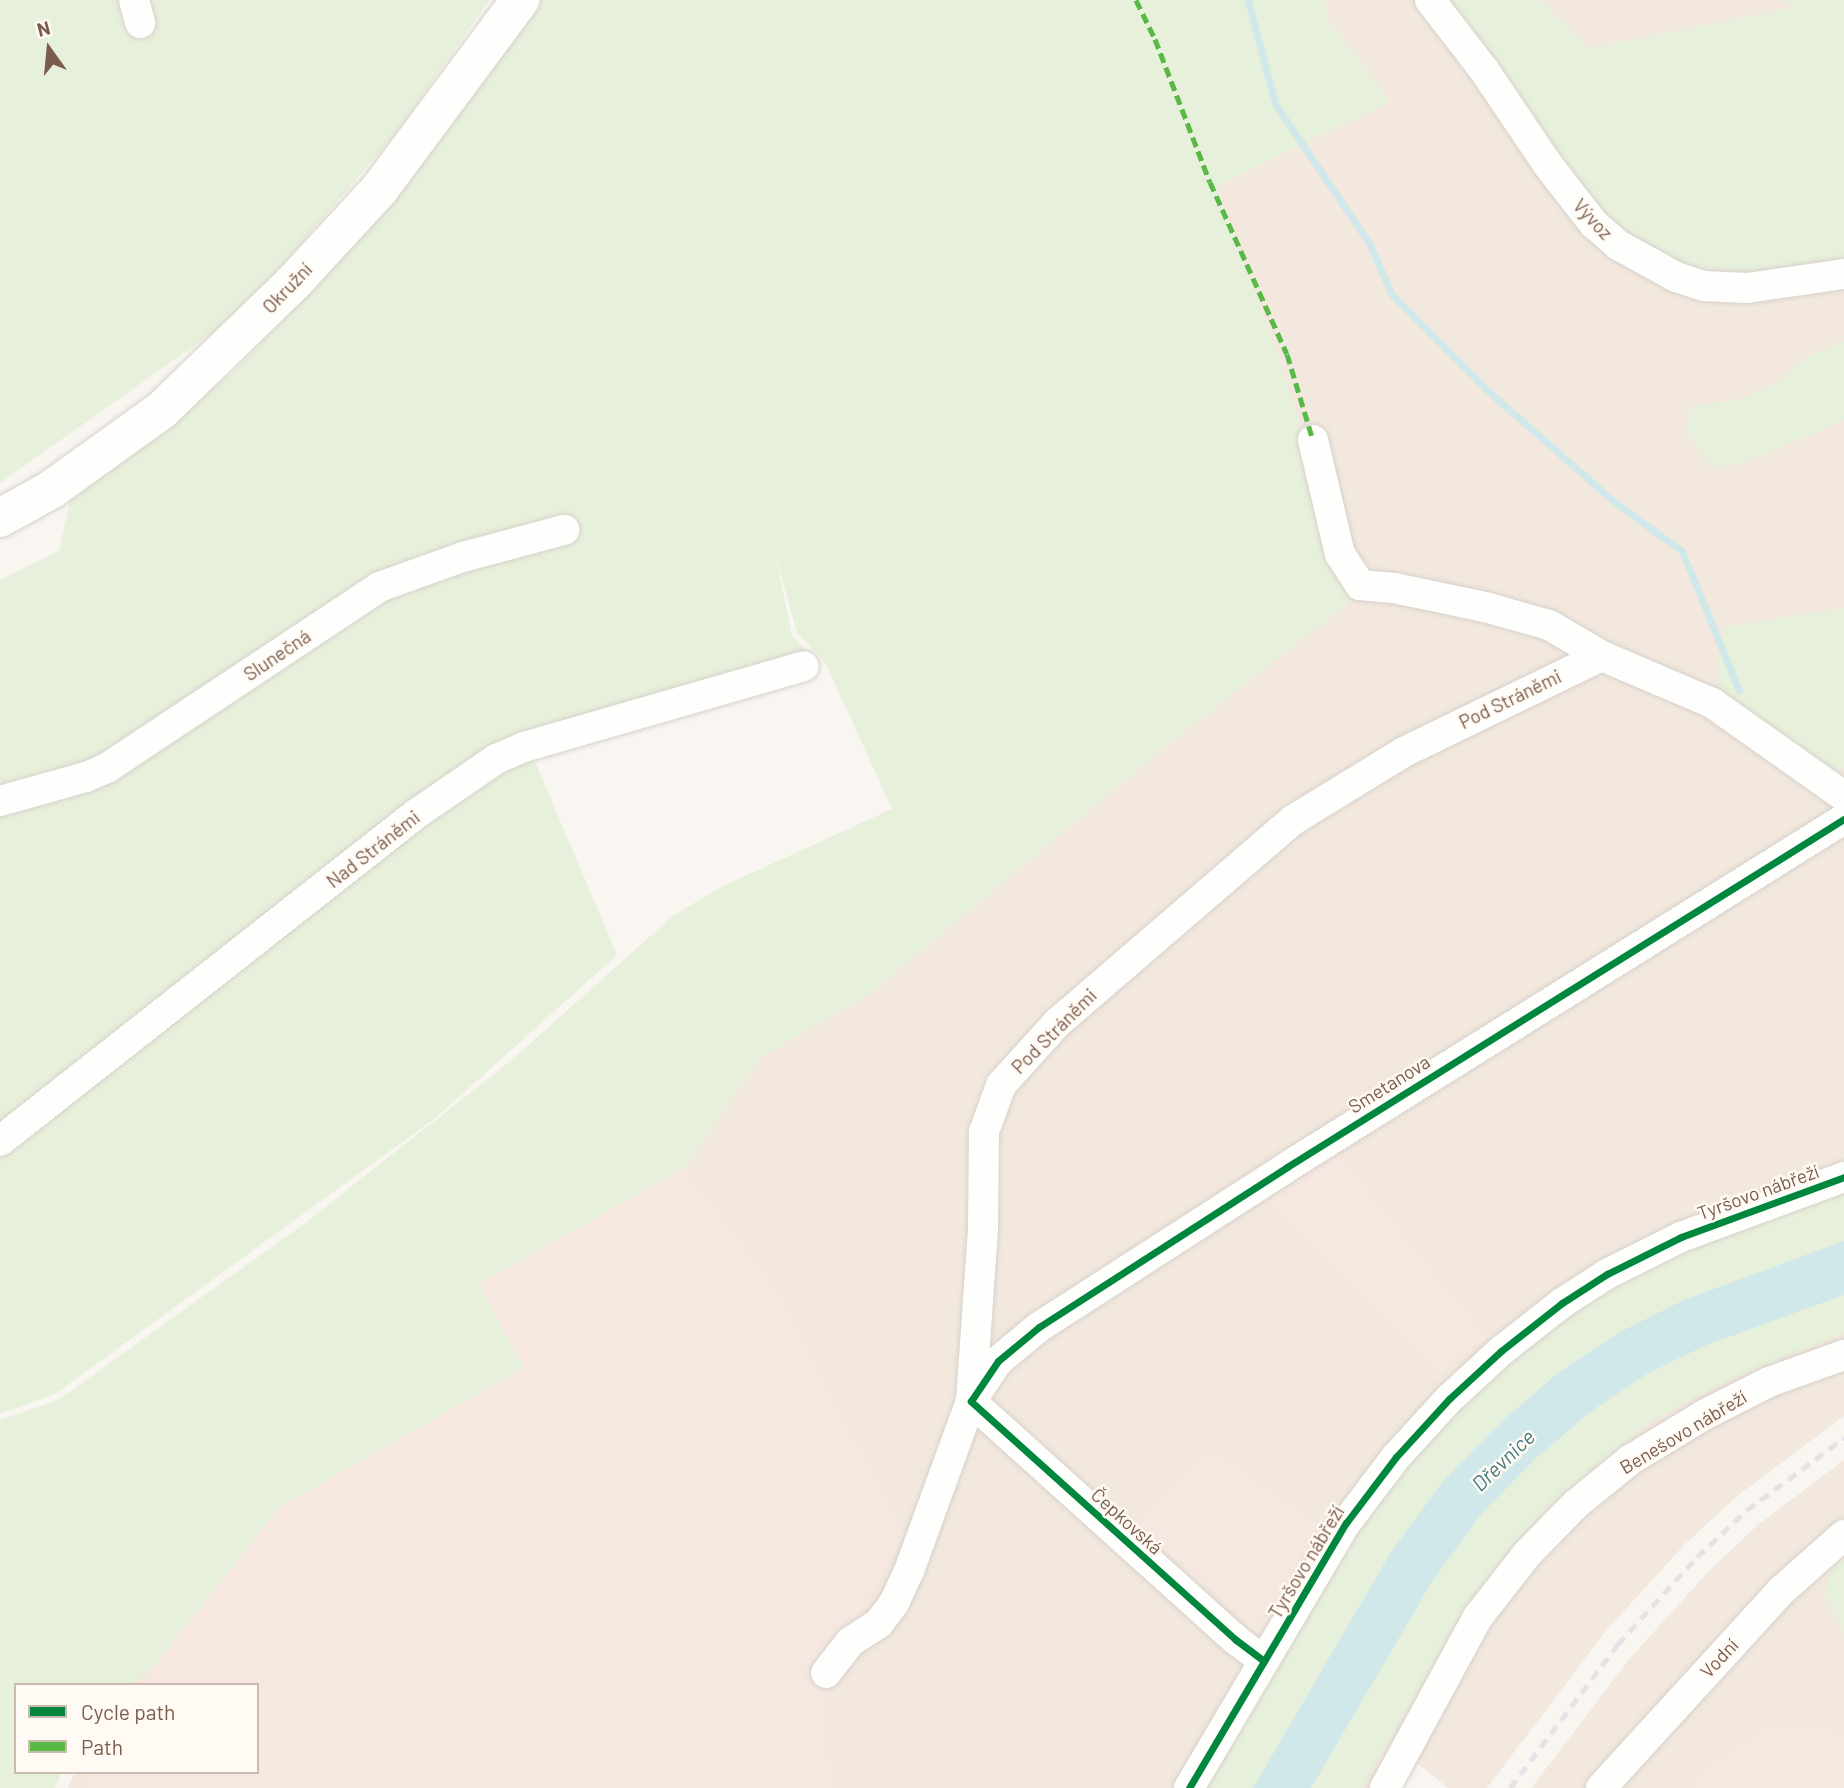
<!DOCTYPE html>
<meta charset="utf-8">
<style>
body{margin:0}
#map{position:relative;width:1844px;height:1788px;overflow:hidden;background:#f9f5f0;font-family:Barlow,sans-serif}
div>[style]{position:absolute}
.residential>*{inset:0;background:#f2e8de}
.commercial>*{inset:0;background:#f6e8e1}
.green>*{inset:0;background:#e7f0db}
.water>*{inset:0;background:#d0e8ea}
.stream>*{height:7px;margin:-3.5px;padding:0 3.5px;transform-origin:3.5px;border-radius:3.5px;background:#d0e8ea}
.roads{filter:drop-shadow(0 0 2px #d7d1cb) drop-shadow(0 0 2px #d7d1cb)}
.street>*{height:30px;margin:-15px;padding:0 15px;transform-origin:15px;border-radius:15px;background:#fefefd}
.secondary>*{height:38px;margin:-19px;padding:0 19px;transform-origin:19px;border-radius:19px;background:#fefefd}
.rail>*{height:5px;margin-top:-2.5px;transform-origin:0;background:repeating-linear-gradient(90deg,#e6e3e7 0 10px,transparent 0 17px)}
.quiet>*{height:5px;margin-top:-2.5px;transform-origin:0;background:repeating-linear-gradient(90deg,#58b947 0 10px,transparent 0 15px)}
.cycleway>*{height:7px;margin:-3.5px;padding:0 3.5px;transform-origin:3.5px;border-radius:3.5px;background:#00873e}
span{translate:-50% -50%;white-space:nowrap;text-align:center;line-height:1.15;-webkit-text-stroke:5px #fffaf3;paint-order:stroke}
.street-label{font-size:19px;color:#7a5c4d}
.water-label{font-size:21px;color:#437c86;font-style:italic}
.legend{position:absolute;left:14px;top:1683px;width:245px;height:91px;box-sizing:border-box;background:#fffaf3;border:2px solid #cabbb1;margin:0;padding:9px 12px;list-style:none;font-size:21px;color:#7a5c4d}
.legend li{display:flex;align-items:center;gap:14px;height:35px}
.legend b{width:35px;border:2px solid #cabbb1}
.north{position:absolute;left:14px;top:14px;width:70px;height:70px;-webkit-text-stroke:5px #fffaf3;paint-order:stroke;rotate:345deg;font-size:19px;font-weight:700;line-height:28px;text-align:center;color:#7a5c4d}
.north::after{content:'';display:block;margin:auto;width:24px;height:32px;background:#7a5c4d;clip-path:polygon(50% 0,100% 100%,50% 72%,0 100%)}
</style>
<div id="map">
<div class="residential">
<div style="clip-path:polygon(1324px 0,1445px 0,1590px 48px,1540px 0,1835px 0,1591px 48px,1844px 222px,1844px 1416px,1736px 1497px,1684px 1545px,1604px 1633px,1487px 1788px,1448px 1788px,1417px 1763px,1401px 1788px,68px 1788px,75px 1772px,257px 1772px,257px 1685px,111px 1685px,477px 1277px,684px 1168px,761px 1057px,871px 993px,1160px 751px,1368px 587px,1344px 585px,1280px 361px,1216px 187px,1390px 101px,1329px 21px)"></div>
<div style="clip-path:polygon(1844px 1460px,1844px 1788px,1531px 1788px,1632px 1656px,1710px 1570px,1759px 1524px)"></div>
</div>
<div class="commercial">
<div style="clip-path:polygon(1337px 1153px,1487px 1337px,1439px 1373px,1269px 1201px)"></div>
<div style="clip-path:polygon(684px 1168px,781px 1296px,904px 1535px,840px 1645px,823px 1730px,835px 1788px,87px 1788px,93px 1772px,257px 1772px,257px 1685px,144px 1685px,169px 1647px,280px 1507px,479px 1285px)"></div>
<div style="clip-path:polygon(1213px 1450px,1319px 1526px,1254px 1629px,1137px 1524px)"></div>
<div style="clip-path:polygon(1776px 1723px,1827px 1723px,1844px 1740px,1844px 1788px,1691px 1788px,1725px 1754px)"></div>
</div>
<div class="green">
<div style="clip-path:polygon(0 0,489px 0,398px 131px,242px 312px,0 483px)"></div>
<div style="clip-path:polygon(539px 0,1324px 0,1329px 21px,1390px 101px,1216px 187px,1280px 361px,1311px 460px,1369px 587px,1160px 751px,871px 993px,761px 1057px,684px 1168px,479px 1284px,524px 1368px,280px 1507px,153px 1667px,131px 1685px,16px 1685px,16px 1772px,62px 1772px,55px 1788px,0 1788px,0 1420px,58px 1400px,304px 1224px,514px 1058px,673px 916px,719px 888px,892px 809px,825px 662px,797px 633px,775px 553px,792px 635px,821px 667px,531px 752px,617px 955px,434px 1119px,55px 1394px,0 1414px,0 580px,59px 551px,71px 496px,231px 374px,360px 238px,473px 95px)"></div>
<div style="clip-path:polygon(1445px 0,1540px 0,1590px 48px,1796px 7px,1784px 0,1844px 0,1844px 265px,1736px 281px,1681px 269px,1619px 234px,1547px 147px)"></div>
<div style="clip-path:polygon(1844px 341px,1844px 420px,1753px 460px,1713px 468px,1685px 430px,1692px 405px,1733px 401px,1772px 386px,1806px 357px)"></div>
<div style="clip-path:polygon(1844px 608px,1844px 769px,1829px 767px,1718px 689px,1717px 667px,1724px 627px)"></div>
<div style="clip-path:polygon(1844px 1191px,1844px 1241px,1684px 1300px,1620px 1332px,1558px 1373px,1500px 1423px,1444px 1480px,1391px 1552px,1253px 1788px,1202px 1788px,1364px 1515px,1462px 1402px,1562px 1319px,1600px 1295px,1679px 1254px)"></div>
<div style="clip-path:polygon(1844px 1295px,1844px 1333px,1736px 1377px,1653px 1420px,1552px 1502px,1510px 1549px,1469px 1603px,1362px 1788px,1311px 1788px,1433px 1580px,1482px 1513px,1534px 1460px,1589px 1413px,1645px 1375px,1704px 1346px)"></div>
<div style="clip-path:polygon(1844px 1560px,1844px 1633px,1826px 1597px,1827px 1580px,1833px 1569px)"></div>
</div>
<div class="water">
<div style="clip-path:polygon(1844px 1241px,1844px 1295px,1704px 1346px,1645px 1375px,1589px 1413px,1534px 1460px,1482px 1513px,1433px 1580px,1311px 1788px,1253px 1788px,1391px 1552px,1444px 1480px,1500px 1423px,1558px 1373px,1620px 1332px,1684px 1300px)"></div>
</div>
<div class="stream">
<div style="left:1248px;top:0;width:107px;rotate:75.4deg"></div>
<div style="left:1275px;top:104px;width:168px;rotate:55.9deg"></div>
<div style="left:1369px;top:243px;width:57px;rotate:66.1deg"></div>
<div style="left:1392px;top:295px;width:136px;rotate:45deg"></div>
<div style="left:1488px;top:391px;width:167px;rotate:41.3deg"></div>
<div style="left:1613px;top:501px;width:85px;rotate:35.9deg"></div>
<div style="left:1682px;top:551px;width:151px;rotate:67.8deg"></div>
</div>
<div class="roads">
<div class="street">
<div style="left:134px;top:0;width:24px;rotate:75deg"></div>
<div style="left:1430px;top:0;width:88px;rotate:52.4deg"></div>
<div style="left:1484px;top:70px;width:115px;rotate:56deg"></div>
<div style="left:1548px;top:165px;width:75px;rotate:52.1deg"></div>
<div style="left:1594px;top:224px;width:32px;rotate:41deg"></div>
<div style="left:1618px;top:245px;width:66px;rotate:28.9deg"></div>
<div style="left:1676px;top:277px;width:29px;rotate:18deg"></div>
<div style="left:1704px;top:286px;width:43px;rotate:2.7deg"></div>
<div style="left:1747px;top:288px;width:98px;rotate:-8.2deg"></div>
<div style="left:1313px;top:440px;width:117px;rotate:76.7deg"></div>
<div style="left:1340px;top:554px;width:37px;rotate:57deg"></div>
<div style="left:1360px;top:585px;width:34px;rotate:5deg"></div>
<div style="left:1394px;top:588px;width:93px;rotate:11.8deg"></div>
<div style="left:1485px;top:607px;width:66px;rotate:15.7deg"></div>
<div style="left:1549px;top:625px;width:61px;rotate:30.3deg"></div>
<div style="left:1602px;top:656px;width:120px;rotate:23.1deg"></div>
<div style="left:1712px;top:703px;width:161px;rotate:35.2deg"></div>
<div style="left:0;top:801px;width:89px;rotate:-15.6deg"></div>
<div style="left:86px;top:777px;width:23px;rotate:-23deg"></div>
<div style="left:107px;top:768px;width:327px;rotate:-33.6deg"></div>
<div style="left:379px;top:587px;width:89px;rotate:-19.7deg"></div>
<div style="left:463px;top:557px;width:105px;rotate:-15deg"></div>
<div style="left:0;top:1141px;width:529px;rotate:-38.17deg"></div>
<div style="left:416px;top:814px;width:97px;rotate:-34.5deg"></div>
<div style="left:496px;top:759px;width:30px;rotate:-23deg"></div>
<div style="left:524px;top:747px;width:291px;rotate:-16.1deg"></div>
<div style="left:1264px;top:1661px;width:35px;rotate:-143deg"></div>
<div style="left:1236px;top:1640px;width:357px;rotate:-138deg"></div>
<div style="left:971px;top:1401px;width:48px;rotate:-56deg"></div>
<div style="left:998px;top:1361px;width:53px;rotate:-39.7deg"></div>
<div style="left:1039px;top:1327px;width:295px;rotate:-32.8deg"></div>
<div style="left:1287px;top:1167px;width:657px;rotate:-32deg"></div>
<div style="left:826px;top:1673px;width:39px;rotate:-52deg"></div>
<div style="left:850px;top:1642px;width:35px;rotate:-33deg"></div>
<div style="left:879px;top:1623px;width:25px;rotate:-53deg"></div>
<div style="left:894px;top:1603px;width:35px;rotate:-65deg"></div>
<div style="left:909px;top:1571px;width:181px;rotate:-70deg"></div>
<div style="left:971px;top:1401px;width:173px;rotate:-86deg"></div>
<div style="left:983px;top:1228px;width:96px;rotate:-89.4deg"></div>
<div style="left:984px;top:1132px;width:50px;rotate:-70.1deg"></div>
<div style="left:1001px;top:1085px;width:84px;rotate:-47.9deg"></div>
<div style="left:1057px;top:1023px;width:311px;rotate:-40.7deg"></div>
<div style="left:1293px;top:820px;width:130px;rotate:-31.5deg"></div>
<div style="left:1404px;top:752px;width:220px;rotate:-25.9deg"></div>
<div style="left:1189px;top:1788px;width:308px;rotate:-59.4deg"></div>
<div style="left:1346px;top:1523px;width:83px;rotate:-52.9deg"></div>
<div style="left:1396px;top:1457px;width:79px;rotate:-47.6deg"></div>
<div style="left:1449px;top:1399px;width:71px;rotate:-42.7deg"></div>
<div style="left:1501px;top:1351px;width:78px;rotate:-38.2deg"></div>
<div style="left:1562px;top:1303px;width:54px;rotate:-32.8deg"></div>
<div style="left:1607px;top:1274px;width:83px;rotate:-26.6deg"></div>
<div style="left:1681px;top:1237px;width:174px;rotate:-20.2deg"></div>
<div style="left:1385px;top:1788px;width:195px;rotate:-61.5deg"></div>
<div style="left:1478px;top:1617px;width:80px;rotate:-52.1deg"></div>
<div style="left:1527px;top:1554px;width:70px;rotate:-45.6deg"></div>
<div style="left:1576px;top:1504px;width:70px;rotate:-39.2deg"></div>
<div style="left:1630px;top:1460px;width:87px;rotate:-31.3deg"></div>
<div style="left:1704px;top:1415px;width:73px;rotate:-26.9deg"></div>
<div style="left:1769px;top:1382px;width:80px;rotate:-19.8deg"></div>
<div style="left:1601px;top:1788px;width:268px;rotate:-47.6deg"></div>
<div style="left:1782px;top:1590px;width:83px;rotate:-41.6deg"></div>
</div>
<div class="secondary">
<div style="left:0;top:518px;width:60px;rotate:-29.1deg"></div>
<div style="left:52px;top:489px;width:135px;rotate:-35.7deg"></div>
<div style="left:162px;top:410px;width:184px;rotate:-44.1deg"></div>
<div style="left:294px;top:282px;width:125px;rotate:-47.3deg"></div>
<div style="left:379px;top:190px;width:237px;rotate:-53.4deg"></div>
</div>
</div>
<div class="rail">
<div style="left:1510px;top:1788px;width:180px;rotate:-53.1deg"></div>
<div style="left:1618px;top:1644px;width:118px;rotate:-47.8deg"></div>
<div style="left:1697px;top:1557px;width:69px;rotate:-43.2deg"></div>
<div style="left:1747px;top:1510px;width:121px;rotate:-36.6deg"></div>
</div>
<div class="quiet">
<div style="left:1136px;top:0;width:43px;rotate:64deg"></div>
<div style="left:1155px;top:39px;width:153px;rotate:69deg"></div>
<div style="left:1210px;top:182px;width:188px;rotate:65.9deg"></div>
<div style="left:1287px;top:354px;width:90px;rotate:73.2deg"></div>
</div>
<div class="cycleway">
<div style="left:1264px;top:1661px;width:35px;rotate:-143deg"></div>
<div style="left:1236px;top:1640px;width:357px;rotate:-138deg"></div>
<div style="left:971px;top:1401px;width:48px;rotate:-56deg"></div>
<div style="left:998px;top:1361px;width:53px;rotate:-39.7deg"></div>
<div style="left:1039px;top:1327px;width:295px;rotate:-32.8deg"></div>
<div style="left:1287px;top:1167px;width:657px;rotate:-32deg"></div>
<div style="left:1189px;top:1788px;width:308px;rotate:-59.4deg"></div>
<div style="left:1346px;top:1523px;width:83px;rotate:-52.9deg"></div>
<div style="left:1396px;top:1457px;width:79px;rotate:-47.6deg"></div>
<div style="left:1449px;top:1399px;width:71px;rotate:-42.7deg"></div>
<div style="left:1501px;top:1351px;width:78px;rotate:-38.2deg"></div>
<div style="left:1562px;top:1303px;width:54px;rotate:-32.8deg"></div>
<div style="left:1607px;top:1274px;width:83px;rotate:-26.6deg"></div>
<div style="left:1681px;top:1237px;width:174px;rotate:-20.2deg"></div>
</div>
<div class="street-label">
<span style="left:1593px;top:219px;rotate:47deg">Vývoz</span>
<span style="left:287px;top:288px;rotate:-46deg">Okružní</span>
<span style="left:277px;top:655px;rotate:-34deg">Slunečná</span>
<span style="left:1510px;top:699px;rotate:-26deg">Pod Stráněmi</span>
<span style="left:373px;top:849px;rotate:-38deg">Nad Stráněmi</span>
<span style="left:1054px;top:1031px;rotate:-45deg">Pod Stráněmi</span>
<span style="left:1389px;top:1084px;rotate:-32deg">Smetanova</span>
<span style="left:1758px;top:1192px;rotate:-20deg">Tyršovo nábřeží</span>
<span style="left:1683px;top:1432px;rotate:-31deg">Benešovo nábřeží</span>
<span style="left:1127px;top:1521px;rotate:42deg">Čepkovská</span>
<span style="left:1306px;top:1562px;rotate:-59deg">Tyršovo nábřeží</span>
<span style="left:1719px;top:1658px;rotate:-47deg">Vodní</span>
</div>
<div class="water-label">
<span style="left:1503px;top:1460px;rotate:-44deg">Dřevnice</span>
</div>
<ul class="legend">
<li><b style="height:9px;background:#00873e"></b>Cycle path</li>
<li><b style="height:9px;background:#58b947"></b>Path</li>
</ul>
<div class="north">N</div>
</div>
